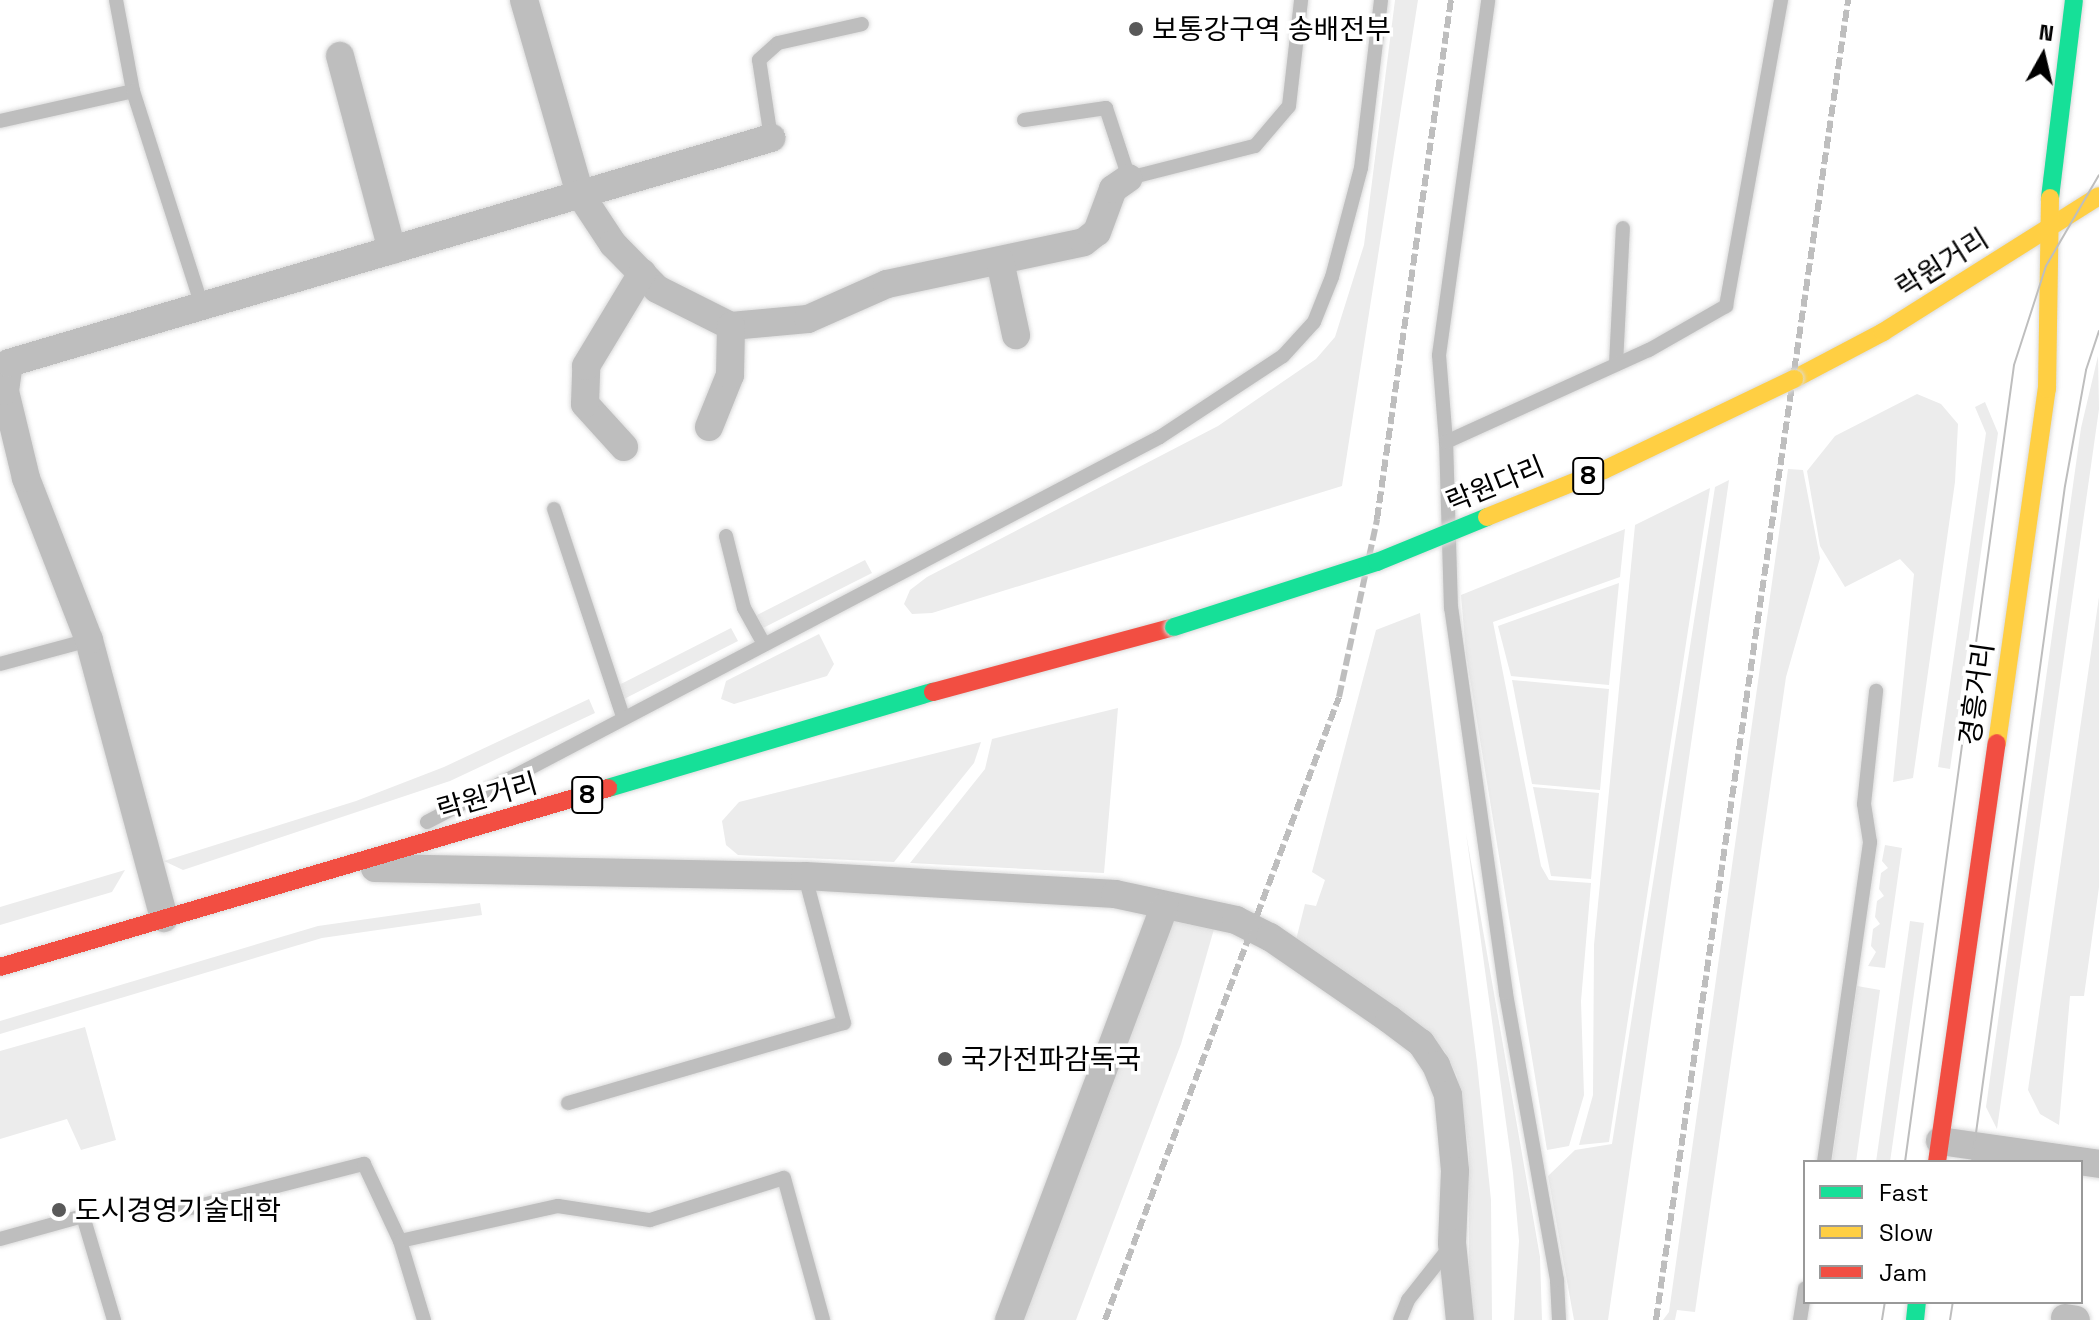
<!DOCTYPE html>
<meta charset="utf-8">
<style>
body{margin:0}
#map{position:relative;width:2099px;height:1320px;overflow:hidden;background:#fff;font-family:"Space Grotesk","Noto Sans KR",sans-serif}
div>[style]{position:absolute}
.green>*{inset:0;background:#ececec}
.roads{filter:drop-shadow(0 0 2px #dbdbdb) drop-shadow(0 0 2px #dbdbdb)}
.lane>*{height:14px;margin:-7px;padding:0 7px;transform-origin:7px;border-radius:7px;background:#bebebe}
.street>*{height:28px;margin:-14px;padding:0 14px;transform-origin:14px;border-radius:14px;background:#bebebe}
.fast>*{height:18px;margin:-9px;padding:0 9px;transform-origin:9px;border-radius:9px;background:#16e098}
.slow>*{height:18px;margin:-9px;padding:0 9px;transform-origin:9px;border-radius:9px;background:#ffcf43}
.jam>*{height:18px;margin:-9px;padding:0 9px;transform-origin:9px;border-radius:9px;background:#f24e42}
.tram>*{height:2px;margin:-1px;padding:0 1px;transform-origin:1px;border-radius:1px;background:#bebebe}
.rail>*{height:6px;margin-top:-3px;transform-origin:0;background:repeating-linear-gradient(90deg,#bebebe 0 12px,transparent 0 16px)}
.bridges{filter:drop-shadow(0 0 2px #dbdbdb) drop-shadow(0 0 2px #dbdbdb)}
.fast-bridge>*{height:18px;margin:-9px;padding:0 9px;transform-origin:9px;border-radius:9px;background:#16e098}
.slow-bridge>*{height:18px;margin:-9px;padding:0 9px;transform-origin:9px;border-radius:9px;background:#ffcf43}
.dots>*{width:22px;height:22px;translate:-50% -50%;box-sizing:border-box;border:4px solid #fff;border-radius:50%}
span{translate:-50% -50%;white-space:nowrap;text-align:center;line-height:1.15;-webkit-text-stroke:7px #fff;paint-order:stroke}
.shield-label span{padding:2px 6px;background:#fff;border:2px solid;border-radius:6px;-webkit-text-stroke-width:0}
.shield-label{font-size:26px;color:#000;font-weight:700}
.poi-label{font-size:28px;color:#000}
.left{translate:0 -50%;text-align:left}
.street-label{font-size:28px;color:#000}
.legend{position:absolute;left:1803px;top:1160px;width:280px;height:144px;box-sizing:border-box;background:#fff;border:2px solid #999;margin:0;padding:10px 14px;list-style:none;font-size:24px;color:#000}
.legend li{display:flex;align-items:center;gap:16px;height:40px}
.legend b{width:40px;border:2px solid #999}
.north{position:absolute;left:2003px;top:16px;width:80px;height:80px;-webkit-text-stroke:6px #fff;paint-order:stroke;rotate:8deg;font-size:22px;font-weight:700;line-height:32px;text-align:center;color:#000}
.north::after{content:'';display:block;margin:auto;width:28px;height:36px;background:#000;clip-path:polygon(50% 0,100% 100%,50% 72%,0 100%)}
</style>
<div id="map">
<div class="green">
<div style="clip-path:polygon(1395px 0,1418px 0,1342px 486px,932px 613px,912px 614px,904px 604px,910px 590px,927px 577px,1218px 426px,1316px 359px,1335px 337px,1364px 245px)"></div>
<div style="clip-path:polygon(2098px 356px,2099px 409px,1997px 1129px,1986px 1107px,2081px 428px)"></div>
<div style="clip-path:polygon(1917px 394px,1941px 404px,1958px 424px,1955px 482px,1913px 778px,1893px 782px,1914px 574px,1900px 559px,1845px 587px,1820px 546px,1807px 471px,1835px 436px)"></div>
<div style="clip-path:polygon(1985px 402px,1998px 433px,1950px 769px,1938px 767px,1986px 433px,1975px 407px)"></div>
<div style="clip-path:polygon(1788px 469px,1803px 470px,1820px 558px,1786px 677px,1695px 1312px,1677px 1310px,1675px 1320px,1663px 1320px,1669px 1312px)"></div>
<div style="clip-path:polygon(1729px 480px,1608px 1320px,1574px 1320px,1548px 1176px,1575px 1150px,1612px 1144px,1715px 487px)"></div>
<div style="clip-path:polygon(1710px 488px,1609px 1142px,1579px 1145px,1593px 1095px,1594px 945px,1635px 525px)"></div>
<div style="clip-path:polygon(1625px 529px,1620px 577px,1493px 622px,1541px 866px,1549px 880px,1591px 883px,1581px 1001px,1584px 1095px,1569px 1146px,1547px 1150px,1466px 654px,1461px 595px)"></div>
<div style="clip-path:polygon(865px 560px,872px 573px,761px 629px,755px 616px)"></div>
<div style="clip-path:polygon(1619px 583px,1609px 685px,1511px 676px,1498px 626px)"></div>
<div style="clip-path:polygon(2099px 597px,2099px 887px,2084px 996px,2070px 996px,2059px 1125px,2040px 1114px,2028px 1090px)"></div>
<div style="clip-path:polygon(1420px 613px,1477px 1063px,1491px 1200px,1492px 1320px,1469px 1320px,1469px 1150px,1457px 1076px,1444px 1050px,1295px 944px,1305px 904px,1316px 906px,1325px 880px,1312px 872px,1376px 630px)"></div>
<div style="clip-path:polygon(731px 628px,738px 641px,622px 700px,615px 687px)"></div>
<div style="clip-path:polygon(819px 634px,834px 664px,827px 676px,734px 704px,721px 699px,726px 681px)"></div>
<div style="clip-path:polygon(1512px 680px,1609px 689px,1600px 790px,1532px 784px)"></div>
<div style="clip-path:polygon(589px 699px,595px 713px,450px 781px,183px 870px,164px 861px,356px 801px,444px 767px)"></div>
<div style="clip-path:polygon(1118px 708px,1104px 873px,910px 863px,985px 769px,992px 739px)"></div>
<div style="clip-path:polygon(981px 742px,974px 763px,894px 862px,738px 855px,726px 845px,722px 821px,739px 802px)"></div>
<div style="clip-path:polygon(1533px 787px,1599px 793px,1591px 879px,1551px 876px)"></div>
<div style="clip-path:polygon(1466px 833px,1540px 1257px,1542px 1320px,1514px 1320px,1519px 1241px,1513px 1173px)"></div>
<div style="clip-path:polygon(1885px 845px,1902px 848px,1885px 968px,1868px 966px,1876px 952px,1871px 946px,1873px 929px,1880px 924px,1875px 917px,1877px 901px,1884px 896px,1879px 889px,1881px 873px,1888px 868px,1882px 861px)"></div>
<div style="clip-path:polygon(125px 870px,112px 892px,0 925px,0 907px)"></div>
<div style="clip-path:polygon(480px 903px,482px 915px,322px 938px,0 1034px,0 1021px,318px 926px)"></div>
<div style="clip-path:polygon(1172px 921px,1214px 929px,1181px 1044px,1076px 1320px,1020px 1320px)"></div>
<div style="clip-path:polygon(1910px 921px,1924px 923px,1890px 1162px,1876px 1162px)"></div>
<div style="clip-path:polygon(1857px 986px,1880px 990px,1856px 1162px,1832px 1162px)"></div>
<div style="clip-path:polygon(85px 1027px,116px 1140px,81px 1150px,67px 1119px,0 1139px,0 1051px)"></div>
</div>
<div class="roads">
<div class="lane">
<div style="left:116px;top:0;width:93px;rotate:79.4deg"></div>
<div style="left:1024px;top:120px;width:83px;rotate:-8.3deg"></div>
<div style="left:1106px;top:108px;width:74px;rotate:71.8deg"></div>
<div style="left:1129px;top:178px;width:130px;rotate:-14.3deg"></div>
<div style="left:1255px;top:146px;width:52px;rotate:-49.6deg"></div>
<div style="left:1289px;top:106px;width:107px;rotate:-83.5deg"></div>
<div style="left:0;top:121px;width:136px;rotate:-12.7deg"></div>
<div style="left:133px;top:91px;width:226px;rotate:72.2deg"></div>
<div style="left:771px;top:138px;width:79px;rotate:-98.7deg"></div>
<div style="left:759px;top:60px;width:25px;rotate:-42deg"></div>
<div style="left:778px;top:43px;width:86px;rotate:-12.7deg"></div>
<div style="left:1616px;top:364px;width:136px;rotate:-87.1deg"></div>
<div style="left:1446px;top:442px;width:87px;rotate:-94.6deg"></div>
<div style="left:1439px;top:355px;width:358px;rotate:-82.1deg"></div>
<div style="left:554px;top:509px;width:219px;rotate:71.6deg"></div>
<div style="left:726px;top:536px;width:74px;rotate:76deg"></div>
<div style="left:744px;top:608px;width:39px;rotate:61deg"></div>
<div style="left:0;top:664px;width:92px;rotate:-15.1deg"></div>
<div style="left:427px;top:822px;width:828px;rotate:-27.71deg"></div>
<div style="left:1160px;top:437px;width:147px;rotate:-33.4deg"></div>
<div style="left:1283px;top:356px;width:46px;rotate:-47.6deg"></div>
<div style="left:1314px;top:322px;width:48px;rotate:-68.2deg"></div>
<div style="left:1332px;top:277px;width:113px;rotate:-75.1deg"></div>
<div style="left:1361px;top:168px;width:169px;rotate:-83.2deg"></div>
<div style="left:568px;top:1103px;width:287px;rotate:-16.2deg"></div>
<div style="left:844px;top:1023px;width:152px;rotate:-104.9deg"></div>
<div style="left:1824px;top:1162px;width:323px;rotate:-81.8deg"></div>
<div style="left:1870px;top:842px;width:38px;rotate:-99deg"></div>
<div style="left:1864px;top:804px;width:114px;rotate:-83.9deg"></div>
<div style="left:183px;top:1210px;width:187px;rotate:-14.3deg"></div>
<div style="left:364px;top:1164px;width:85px;rotate:64.9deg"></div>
<div style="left:400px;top:1241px;width:83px;rotate:73.1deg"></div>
<div style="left:0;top:1239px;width:86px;rotate:-15.5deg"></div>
<div style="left:83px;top:1216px;width:109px;rotate:73.4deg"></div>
<div style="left:400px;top:1241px;width:162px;rotate:-12.5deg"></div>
<div style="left:558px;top:1206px;width:93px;rotate:8.7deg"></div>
<div style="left:650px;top:1220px;width:140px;rotate:-17.4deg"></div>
<div style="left:784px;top:1178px;width:147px;rotate:74.6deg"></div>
<div style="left:1400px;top:1320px;width:22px;rotate:-68deg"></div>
<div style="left:1408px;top:1300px;width:68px;rotate:-51.6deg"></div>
<div style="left:1559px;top:1320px;width:40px;rotate:-92.9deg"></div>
<div style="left:1557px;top:1280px;width:291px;rotate:-100.1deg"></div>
<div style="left:1506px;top:993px;width:389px;rotate:-98.1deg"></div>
<div style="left:1451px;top:608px;width:166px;rotate:-91.7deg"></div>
<div style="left:1446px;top:442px;width:223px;rotate:-24.4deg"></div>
<div style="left:1649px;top:350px;width:89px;rotate:-29.7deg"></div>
<div style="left:1726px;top:306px;width:311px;rotate:-79.8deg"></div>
<div style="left:1800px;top:1320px;width:32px;rotate:-81deg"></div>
</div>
<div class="street">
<div style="left:524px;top:0;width:202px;rotate:73.9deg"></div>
<div style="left:580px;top:194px;width:60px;rotate:56.6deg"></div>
<div style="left:613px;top:244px;width:63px;rotate:45.6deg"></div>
<div style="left:657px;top:289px;width:83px;rotate:26.6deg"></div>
<div style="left:731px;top:326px;width:77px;rotate:-5.2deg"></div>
<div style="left:808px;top:319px;width:86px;rotate:-23.9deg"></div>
<div style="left:887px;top:284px;width:201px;rotate:-12deg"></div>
<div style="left:1084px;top:242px;width:16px;rotate:-38deg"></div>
<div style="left:1097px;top:232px;width:46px;rotate:-69.6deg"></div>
<div style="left:1113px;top:189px;width:19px;rotate:-35deg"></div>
<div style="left:340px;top:56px;width:201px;rotate:75deg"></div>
<div style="left:1000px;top:261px;width:76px;rotate:77.8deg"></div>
<div style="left:709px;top:427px;width:56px;rotate:-68deg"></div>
<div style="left:730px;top:375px;width:49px;rotate:-88.8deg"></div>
<div style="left:624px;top:447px;width:58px;rotate:-132.2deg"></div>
<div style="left:585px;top:404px;width:38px;rotate:-88deg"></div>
<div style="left:586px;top:366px;width:109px;rotate:-58.9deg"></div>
<div style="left:375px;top:868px;width:430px;rotate:1.1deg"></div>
<div style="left:805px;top:876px;width:311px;rotate:3.3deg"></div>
<div style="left:1115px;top:894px;width:124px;rotate:12.1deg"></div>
<div style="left:1236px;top:920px;width:38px;rotate:27deg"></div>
<div style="left:1270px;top:937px;width:145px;rotate:34.6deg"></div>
<div style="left:1389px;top:1019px;width:40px;rotate:37deg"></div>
<div style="left:1421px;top:1043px;width:27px;rotate:56deg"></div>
<div style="left:1436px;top:1065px;width:32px;rotate:68deg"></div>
<div style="left:1448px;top:1095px;width:76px;rotate:84.7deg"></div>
<div style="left:1455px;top:1171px;width:72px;rotate:92.4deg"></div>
<div style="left:1452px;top:1243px;width:77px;rotate:84.1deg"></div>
<div style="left:164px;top:918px;width:288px;rotate:-105.1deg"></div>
<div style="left:89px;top:640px;width:174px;rotate:-111.3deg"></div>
<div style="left:26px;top:478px;width:89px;rotate:-103.6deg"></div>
<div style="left:5px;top:391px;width:28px;rotate:-82deg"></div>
<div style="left:9px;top:363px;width:795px;rotate:-16.45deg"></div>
<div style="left:1940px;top:1141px;width:161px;rotate:8.2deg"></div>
<div style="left:2065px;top:1318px;width:11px;rotate:10deg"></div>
<div style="left:1009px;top:1320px;width:441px;rotate:-69.4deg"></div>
</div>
<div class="fast">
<div style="left:2050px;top:198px;width:199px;rotate:-83.1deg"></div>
<div style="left:608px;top:788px;width:339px;rotate:-16.5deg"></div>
<div style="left:1915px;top:1320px;width:18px;rotate:-84deg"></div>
</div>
<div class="slow">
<div style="left:1794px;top:379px;width:101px;rotate:-27.8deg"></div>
<div style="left:1883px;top:332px;width:255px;rotate:-32.2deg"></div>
<div style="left:1997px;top:743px;width:358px;rotate:-82deg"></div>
<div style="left:2047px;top:389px;width:191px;rotate:-89.1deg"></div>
</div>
<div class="jam">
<div style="left:933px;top:692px;width:250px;rotate:-15.1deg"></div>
<div style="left:0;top:967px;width:634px;rotate:-16.4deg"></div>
<div style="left:1937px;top:1162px;width:423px;rotate:-81.9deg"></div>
</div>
</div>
<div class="tram">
<div style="left:1905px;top:1162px;width:804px;rotate:-82.21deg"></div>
<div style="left:2014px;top:365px;width:104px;rotate:-72.1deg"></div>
<div style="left:2046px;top:266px;width:105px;rotate:-59.8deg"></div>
<div style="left:1972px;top:1162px;width:682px;rotate:-82.17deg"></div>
<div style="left:2065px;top:486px;width:118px;rotate:-79.7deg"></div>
<div style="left:2086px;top:370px;width:41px;rotate:-71.6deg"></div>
<div style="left:1882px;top:1320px;width:18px;rotate:-81deg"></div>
<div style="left:1950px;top:1320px;width:18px;rotate:-81deg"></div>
</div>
<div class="rail">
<div style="left:1105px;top:1320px;width:665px;rotate:-69.41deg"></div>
<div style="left:1339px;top:697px;width:182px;rotate:-77.9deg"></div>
<div style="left:1377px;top:519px;width:524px;rotate:-81.89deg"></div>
<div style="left:1656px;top:1320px;width:1334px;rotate:-81.72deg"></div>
</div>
<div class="bridges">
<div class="fast-bridge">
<div style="left:1174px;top:627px;width:213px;rotate:-17.8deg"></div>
<div style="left:1377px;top:562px;width:119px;rotate:-22.2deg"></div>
</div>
<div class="slow-bridge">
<div style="left:1487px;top:517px;width:126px;rotate:-21.9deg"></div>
<div style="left:1604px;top:470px;width:211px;rotate:-25.6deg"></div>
</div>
</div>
<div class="dots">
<div style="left:1136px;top:29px;background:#595959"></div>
<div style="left:945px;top:1059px;background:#595959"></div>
<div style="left:59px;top:1210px;background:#595959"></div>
</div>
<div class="shield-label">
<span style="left:1588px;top:476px">8</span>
<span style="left:587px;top:795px">8</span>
</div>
<div class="poi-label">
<span class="left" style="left:1152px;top:29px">보통강구역 송배전부</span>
<span class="left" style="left:961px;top:1059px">국가전파감독국</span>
<span class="left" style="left:75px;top:1210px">도시경영기술대학</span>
</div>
<div class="street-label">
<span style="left:1942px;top:263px;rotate:-32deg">락원거리</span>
<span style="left:1495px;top:484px;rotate:-22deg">락원다리</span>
<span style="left:1976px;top:694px;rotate:-82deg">경흥거리</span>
<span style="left:487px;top:796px;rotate:-16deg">락원거리</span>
</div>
<ul class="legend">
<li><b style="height:10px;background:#16e098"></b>Fast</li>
<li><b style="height:10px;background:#ffcf43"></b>Slow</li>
<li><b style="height:10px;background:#f24e42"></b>Jam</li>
</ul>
<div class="north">N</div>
</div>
